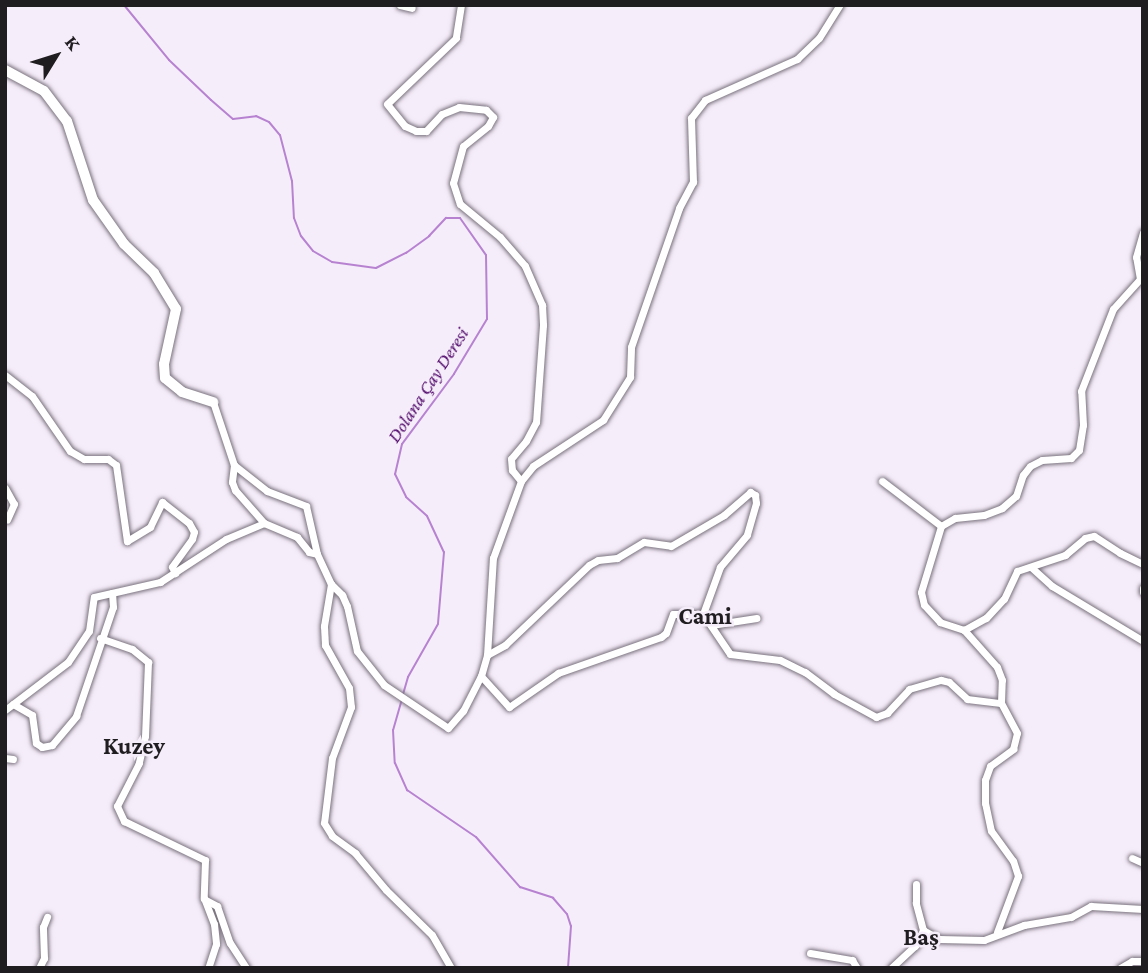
<!DOCTYPE html>
<meta charset="utf-8">
<style>
body{margin:0}
#map{position:relative;width:1148px;height:973px;overflow:hidden;background:#f6edfa;font-family:"Crimson Pro",serif}
div>[style]{position:absolute}
.stream>*{height:2px;margin:-1px;padding:0 1px;transform-origin:1px;border-radius:1px;background:#b783d1}
.roads{filter:drop-shadow(0 0 2px #79727d) drop-shadow(0 0 2px #79727d)}
.street>*{height:7px;margin:-3.5px;padding:0 3.5px;transform-origin:3.5px;border-radius:3.5px;background:#fff}
.secondary>*{height:10px;margin:-5px;padding:0 5px;transform-origin:5px;border-radius:5px;background:#fff}
span{translate:-50% -50%;white-space:nowrap;text-align:center;line-height:1.15;-webkit-text-stroke:5px #f6edfa;paint-order:stroke}
.water-label{font-size:19px;color:#51096b;font-style:italic}
.district-label{font-size:24px;color:#201d21;font-weight:700}
.frame{position:absolute;inset:0;border:7px solid #201d21;pointer-events:none}
.north{position:absolute;left:21px;top:21px;width:70px;height:70px;-webkit-text-stroke:5px #f6edfa;paint-order:stroke;rotate:52deg;font-size:19px;font-weight:700;line-height:28px;text-align:center;color:#201d21}
.north::after{content:'';display:block;margin:auto;width:24px;height:32px;background:#201d21;clip-path:polygon(50% 0,100% 100%,50% 72%,0 100%)}
</style>
<div id="map">
<div class="stream">
<div style="left:124px;top:5px;width:71px;rotate:50.7deg"></div>
<div style="left:169px;top:60px;width:58px;rotate:43.6deg"></div>
<div style="left:211px;top:100px;width:29px;rotate:41deg"></div>
<div style="left:233px;top:119px;width:23px;rotate:-7deg"></div>
<div style="left:256px;top:116px;width:14px;rotate:25deg"></div>
<div style="left:269px;top:122px;width:17px;rotate:50deg"></div>
<div style="left:280px;top:135px;width:48px;rotate:75.4deg"></div>
<div style="left:292px;top:181px;width:37px;rotate:87deg"></div>
<div style="left:294px;top:218px;width:19px;rotate:69deg"></div>
<div style="left:301px;top:236px;width:19px;rotate:51deg"></div>
<div style="left:313px;top:251px;width:22px;rotate:30deg"></div>
<div style="left:332px;top:262px;width:44px;rotate:7.8deg"></div>
<div style="left:376px;top:268px;width:34px;rotate:-27deg"></div>
<div style="left:406px;top:253px;width:29px;rotate:-36deg"></div>
<div style="left:429px;top:236px;width:25px;rotate:-47deg"></div>
<div style="left:446px;top:218px;width:14px"></div>
<div style="left:460px;top:218px;width:45px;rotate:54.9deg"></div>
<div style="left:486px;top:255px;width:64px;rotate:89.1deg"></div>
<div style="left:487px;top:319px;width:64px;rotate:121deg"></div>
<div style="left:454px;top:374px;width:87px;rotate:126.6deg"></div>
<div style="left:402px;top:444px;width:31px;rotate:103deg"></div>
<div style="left:395px;top:474px;width:25px;rotate:64deg"></div>
<div style="left:406px;top:497px;width:28px;rotate:42deg"></div>
<div style="left:427px;top:516px;width:40px;rotate:65deg"></div>
<div style="left:444px;top:552px;width:72px;rotate:94.8deg"></div>
<div style="left:438px;top:624px;width:61px;rotate:119.5deg"></div>
<div style="left:408px;top:677px;width:18px;rotate:106deg"></div>
<div style="left:402px;top:699px;width:32px;rotate:106deg"></div>
<div style="left:393px;top:730px;width:33px;rotate:87deg"></div>
<div style="left:395px;top:763px;width:30px;rotate:66deg"></div>
<div style="left:407px;top:790px;width:83px;rotate:34.3deg"></div>
<div style="left:476px;top:837px;width:67px;rotate:48.7deg"></div>
<div style="left:520px;top:887px;width:35px;rotate:18deg"></div>
<div style="left:553px;top:898px;width:21px;rotate:49deg"></div>
<div style="left:567px;top:914px;width:13px;rotate:72deg"></div>
<div style="left:571px;top:926px;width:42px;rotate:94.1deg"></div>
</div>
<div class="roads">
<div class="street">
<div style="left:400px;top:5px;width:12px;rotate:14deg"></div>
<div style="left:461px;top:5px;width:33px;rotate:99deg"></div>
<div style="left:456px;top:38px;width:95px;rotate:136.3deg"></div>
<div style="left:387px;top:104px;width:28px;rotate:51deg"></div>
<div style="left:405px;top:126px;width:12px;rotate:24deg"></div>
<div style="left:416px;top:131px;width:10px"></div>
<div style="left:426px;top:131px;width:23px;rotate:-47deg"></div>
<div style="left:442px;top:114px;width:18px;rotate:-22deg"></div>
<div style="left:459px;top:107px;width:27px;rotate:6deg"></div>
<div style="left:486px;top:110px;width:10px;rotate:45deg"></div>
<div style="left:493px;top:117px;width:10px;rotate:119deg"></div>
<div style="left:488px;top:126px;width:32px;rotate:141deg"></div>
<div style="left:463px;top:146px;width:38px;rotate:105deg"></div>
<div style="left:453px;top:183px;width:22px;rotate:72deg"></div>
<div style="left:460px;top:204px;width:52px;rotate:39.5deg"></div>
<div style="left:500px;top:237px;width:38px;rotate:49deg"></div>
<div style="left:525px;top:266px;width:43px;rotate:66.4deg"></div>
<div style="left:542px;top:305px;width:20px;rotate:87deg"></div>
<div style="left:543px;top:325px;width:97px;rotate:94.1deg"></div>
<div style="left:536px;top:422px;width:21px;rotate:118deg"></div>
<div style="left:526px;top:441px;width:23px;rotate:130deg"></div>
<div style="left:511px;top:459px;width:11px;rotate:85deg"></div>
<div style="left:512px;top:470px;width:14px;rotate:51deg"></div>
<div style="left:5px;top:375px;width:34px;rotate:38deg"></div>
<div style="left:32px;top:396px;width:67px;rotate:55.4deg"></div>
<div style="left:70px;top:451px;width:16px;rotate:30deg"></div>
<div style="left:84px;top:459px;width:24px"></div>
<div style="left:108px;top:459px;width:10px;rotate:37deg"></div>
<div style="left:116px;top:465px;width:77px;rotate:81.8deg"></div>
<div style="left:127px;top:541px;width:27px;rotate:-31deg"></div>
<div style="left:150px;top:527px;width:28px;rotate:-64deg"></div>
<div style="left:162px;top:502px;width:34px;rotate:38deg"></div>
<div style="left:189px;top:523px;width:10px;rotate:61deg"></div>
<div style="left:194px;top:532px;width:7px;rotate:106deg"></div>
<div style="left:192px;top:539px;width:34px;rotate:126deg"></div>
<div style="left:172px;top:567px;width:7px;rotate:63deg"></div>
<div style="left:213px;top:402px;width:66px;rotate:71.6deg"></div>
<div style="left:234px;top:465px;width:42px;rotate:38.2deg"></div>
<div style="left:267px;top:491px;width:42px;rotate:21deg"></div>
<div style="left:306px;top:506px;width:49px;rotate:77.1deg"></div>
<div style="left:317px;top:554px;width:33px;rotate:65deg"></div>
<div style="left:331px;top:584px;width:43px;rotate:99.5deg"></div>
<div style="left:324px;top:626px;width:19px;rotate:87deg"></div>
<div style="left:325px;top:645px;width:49px;rotate:60.8deg"></div>
<div style="left:349px;top:688px;width:19px;rotate:84deg"></div>
<div style="left:351px;top:707px;width:54px;rotate:110.4deg"></div>
<div style="left:332px;top:758px;width:65px;rotate:97deg"></div>
<div style="left:324px;top:823px;width:15px;rotate:58deg"></div>
<div style="left:332px;top:836px;width:29px;rotate:36deg"></div>
<div style="left:355px;top:853px;width:48px;rotate:50deg"></div>
<div style="left:386px;top:890px;width:64px;rotate:44.4deg"></div>
<div style="left:432px;top:935px;width:38px;rotate:60deg"></div>
<div style="left:234px;top:465px;width:17px;rotate:97deg"></div>
<div style="left:232px;top:482px;width:9px;rotate:69deg"></div>
<div style="left:235px;top:490px;width:44px;rotate:48.7deg"></div>
<div style="left:264px;top:523px;width:36px;rotate:23deg"></div>
<div style="left:297px;top:537px;width:19px;rotate:51deg"></div>
<div style="left:309px;top:552px;width:8px;rotate:14deg"></div>
<div style="left:882px;top:481px;width:74px;rotate:37.3deg"></div>
<div style="left:5px;top:488px;width:18px;rotate:61deg"></div>
<div style="left:14px;top:504px;width:17px;rotate:114deg"></div>
<div style="left:1032px;top:568px;width:27px;rotate:42deg"></div>
<div style="left:1052px;top:586px;width:106px;rotate:31.1deg"></div>
<div style="left:331px;top:584px;width:16px;rotate:45deg"></div>
<div style="left:342px;top:595px;width:12px;rotate:66deg"></div>
<div style="left:347px;top:606px;width:46px;rotate:77.5deg"></div>
<div style="left:357px;top:651px;width:43px;rotate:51.5deg"></div>
<div style="left:384px;top:685px;width:77px;rotate:33.9deg"></div>
<div style="left:448px;top:728px;width:23px;rotate:-49deg"></div>
<div style="left:463px;top:711px;width:39px;rotate:-63deg"></div>
<div style="left:481px;top:676px;width:22px;rotate:-74deg"></div>
<div style="left:487px;top:655px;width:97px;rotate:-86.5deg"></div>
<div style="left:493px;top:558px;width:82px;rotate:-70deg"></div>
<div style="left:521px;top:481px;width:19px;rotate:-51deg"></div>
<div style="left:533px;top:466px;width:84px;rotate:-33.3deg"></div>
<div style="left:603px;top:420px;width:51px;rotate:-57.9deg"></div>
<div style="left:630px;top:377px;width:30px;rotate:-88deg"></div>
<div style="left:631px;top:347px;width:147px;rotate:-70.9deg"></div>
<div style="left:679px;top:208px;width:30px;rotate:-62deg"></div>
<div style="left:693px;top:182px;width:64px;rotate:-91.8deg"></div>
<div style="left:691px;top:118px;width:23px;rotate:-52deg"></div>
<div style="left:705px;top:100px;width:101px;rotate:-24deg"></div>
<div style="left:797px;top:59px;width:30px;rotate:-44deg"></div>
<div style="left:819px;top:38px;width:39px;rotate:-58deg"></div>
<div style="left:1143px;top:588px;width:4px;rotate:90deg"></div>
<div style="left:703px;top:614px;width:48px;rotate:56deg"></div>
<div style="left:730px;top:654px;width:50px;rotate:6.8deg"></div>
<div style="left:780px;top:660px;width:28px;rotate:26deg"></div>
<div style="left:805px;top:672px;width:36px;rotate:37deg"></div>
<div style="left:834px;top:694px;width:48px;rotate:28.7deg"></div>
<div style="left:876px;top:717px;width:12px;rotate:-20deg"></div>
<div style="left:887px;top:713px;width:33px;rotate:-47deg"></div>
<div style="left:909px;top:689px;width:33px;rotate:-16deg"></div>
<div style="left:941px;top:680px;width:8px;rotate:14deg"></div>
<div style="left:949px;top:682px;width:25px;rotate:43deg"></div>
<div style="left:967px;top:699px;width:34px;rotate:7deg"></div>
<div style="left:711px;top:625px;width:46px;rotate:-8.8deg"></div>
<div style="left:964px;top:630px;width:25px;rotate:-29deg"></div>
<div style="left:986px;top:618px;width:26px;rotate:-47deg"></div>
<div style="left:1004px;top:599px;width:31px;rotate:-65deg"></div>
<div style="left:1017px;top:571px;width:51px;rotate:-18.4deg"></div>
<div style="left:1065px;top:555px;width:26px;rotate:-40deg"></div>
<div style="left:1085px;top:538px;width:9px;rotate:-13deg"></div>
<div style="left:1094px;top:536px;width:31px;rotate:33deg"></div>
<div style="left:1120px;top:553px;width:25px;rotate:26deg"></div>
<div style="left:100px;top:638px;width:34px;rotate:19deg"></div>
<div style="left:132px;top:649px;width:21px;rotate:39deg"></div>
<div style="left:148px;top:662px;width:74px;rotate:92.3deg"></div>
<div style="left:145px;top:736px;width:28px;rotate:103deg"></div>
<div style="left:139px;top:763px;width:48px;rotate:117.1deg"></div>
<div style="left:117px;top:806px;width:17px;rotate:65deg"></div>
<div style="left:124px;top:821px;width:90px;rotate:25.7deg"></div>
<div style="left:205px;top:860px;width:38px;rotate:92deg"></div>
<div style="left:204px;top:898px;width:28px;rotate:69deg"></div>
<div style="left:214px;top:924px;width:20px;rotate:84deg"></div>
<div style="left:216px;top:944px;width:25px;rotate:108deg"></div>
<div style="left:487px;top:655px;width:21px;rotate:-29deg"></div>
<div style="left:505px;top:645px;width:116px;rotate:-43.6deg"></div>
<div style="left:589px;top:565px;width:10px;rotate:-29deg"></div>
<div style="left:598px;top:560px;width:19px;rotate:-6deg"></div>
<div style="left:617px;top:558px;width:31px;rotate:-31deg"></div>
<div style="left:644px;top:542px;width:27px;rotate:8deg"></div>
<div style="left:671px;top:546px;width:61px;rotate:-30.3deg"></div>
<div style="left:724px;top:515px;width:35px;rotate:-41deg"></div>
<div style="left:750px;top:492px;width:6px;rotate:31deg"></div>
<div style="left:755px;top:495px;width:8px;rotate:83deg"></div>
<div style="left:756px;top:503px;width:33px;rotate:106deg"></div>
<div style="left:747px;top:535px;width:42px;rotate:130.2deg"></div>
<div style="left:720px;top:567px;width:50px;rotate:109.9deg"></div>
<div style="left:481px;top:676px;width:42px;rotate:47.9deg"></div>
<div style="left:509px;top:707px;width:60px;rotate:-34.8deg"></div>
<div style="left:558px;top:673px;width:109px;rotate:-19.3deg"></div>
<div style="left:661px;top:637px;width:6px;rotate:-39deg"></div>
<div style="left:666px;top:633px;width:20px;rotate:-70deg"></div>
<div style="left:673px;top:614px;width:30px"></div>
<div style="left:13px;top:704px;width:22px;rotate:30deg"></div>
<div style="left:32px;top:715px;width:28px;rotate:82deg"></div>
<div style="left:36px;top:743px;width:7px;rotate:34deg"></div>
<div style="left:42px;top:747px;width:10px;rotate:-11deg"></div>
<div style="left:52px;top:745px;width:38px;rotate:-50deg"></div>
<div style="left:76px;top:716px;width:115px;rotate:-71.3deg"></div>
<div style="left:113px;top:607px;width:14px;rotate:-94deg"></div>
<div style="left:5px;top:710px;width:79px;rotate:-37.3deg"></div>
<div style="left:68px;top:662px;width:37px;rotate:-56deg"></div>
<div style="left:89px;top:631px;width:34px;rotate:-82deg"></div>
<div style="left:94px;top:597px;width:68px;rotate:-12.8deg"></div>
<div style="left:160px;top:582px;width:79px;rotate:-33.1deg"></div>
<div style="left:226px;top:539px;width:41px;rotate:-22.8deg"></div>
<div style="left:5px;top:758px;width:8px;rotate:7deg"></div>
<div style="left:1132px;top:858px;width:12px;rotate:24deg"></div>
<div style="left:204px;top:899px;width:15px;rotate:28deg"></div>
<div style="left:217px;top:906px;width:39px;rotate:71deg"></div>
<div style="left:230px;top:943px;width:30px;rotate:57deg"></div>
<div style="left:923px;top:930px;width:18px;rotate:29deg"></div>
<div style="left:939px;top:939px;width:45px;rotate:1.3deg"></div>
<div style="left:984px;top:940px;width:43px;rotate:-20.6deg"></div>
<div style="left:1024px;top:925px;width:48px;rotate:-9.7deg"></div>
<div style="left:1071px;top:917px;width:23px;rotate:-29deg"></div>
<div style="left:1091px;top:906px;width:52px;rotate:3.3deg"></div>
<div style="left:997px;top:932px;width:60px;rotate:-69.4deg"></div>
<div style="left:1018px;top:876px;width:16px;rotate:-108deg"></div>
<div style="left:1013px;top:861px;width:37px;rotate:-126deg"></div>
<div style="left:991px;top:831px;width:29px;rotate:-102deg"></div>
<div style="left:985px;top:803px;width:23px;rotate:-90deg"></div>
<div style="left:985px;top:780px;width:15px;rotate:-70deg"></div>
<div style="left:990px;top:766px;width:29px;rotate:-36deg"></div>
<div style="left:1013px;top:749px;width:16px;rotate:-76deg"></div>
<div style="left:1017px;top:733px;width:34px;rotate:-118deg"></div>
<div style="left:1001px;top:703px;width:23px;rotate:-88deg"></div>
<div style="left:1002px;top:680px;width:14px;rotate:-111deg"></div>
<div style="left:997px;top:667px;width:50px;rotate:-131.7deg"></div>
<div style="left:964px;top:630px;width:25px;rotate:-162deg"></div>
<div style="left:940px;top:622px;width:23px;rotate:-133deg"></div>
<div style="left:924px;top:605px;width:13px;rotate:-103deg"></div>
<div style="left:921px;top:592px;width:69px;rotate:-73.1deg"></div>
<div style="left:941px;top:526px;width:16px;rotate:-30deg"></div>
<div style="left:955px;top:518px;width:29px;rotate:-6deg"></div>
<div style="left:984px;top:515px;width:19px;rotate:-21deg"></div>
<div style="left:1002px;top:508px;width:18px;rotate:-41deg"></div>
<div style="left:1016px;top:496px;width:22px;rotate:-72deg"></div>
<div style="left:1023px;top:475px;width:11px;rotate:-52deg"></div>
<div style="left:1030px;top:466px;width:13px;rotate:-27deg"></div>
<div style="left:1042px;top:460px;width:29px;rotate:-4deg"></div>
<div style="left:1071px;top:458px;width:11px;rotate:-45deg"></div>
<div style="left:1079px;top:450px;width:25px;rotate:-81deg"></div>
<div style="left:1083px;top:425px;width:34px;rotate:-93deg"></div>
<div style="left:1081px;top:391px;width:88px;rotate:-68.7deg"></div>
<div style="left:1113px;top:309px;width:40px;rotate:-48deg"></div>
<div style="left:1140px;top:279px;width:22px;rotate:-100deg"></div>
<div style="left:1136px;top:257px;width:26px;rotate:-74deg"></div>
<div style="left:810px;top:953px;width:43px;rotate:9.5deg"></div>
<div style="left:852px;top:960px;width:9px;rotate:58deg"></div>
<div style="left:39px;top:968px;width:11px;rotate:-63deg"></div>
<div style="left:44px;top:958px;width:31px;rotate:-92deg"></div>
<div style="left:43px;top:927px;width:11px;rotate:-68deg"></div>
<div style="left:891px;top:968px;width:33px;rotate:-43deg"></div>
<div style="left:915px;top:946px;width:18px;rotate:-63deg"></div>
<div style="left:923px;top:930px;width:28px;rotate:-105deg"></div>
<div style="left:916px;top:903px;width:19px;rotate:-90deg"></div>
<div style="left:1120px;top:968px;width:14px;rotate:-30deg"></div>
<div style="left:1132px;top:961px;width:11px"></div>
</div>
<div class="secondary">
<div style="left:5px;top:70px;width:44px;rotate:28.3deg"></div>
<div style="left:44px;top:91px;width:38px;rotate:53deg"></div>
<div style="left:67px;top:121px;width:83px;rotate:71.8deg"></div>
<div style="left:93px;top:200px;width:54px;rotate:54.8deg"></div>
<div style="left:124px;top:244px;width:42px;rotate:44deg"></div>
<div style="left:154px;top:273px;width:42px;rotate:58.6deg"></div>
<div style="left:176px;top:309px;width:56px;rotate:102.3deg"></div>
<div style="left:164px;top:364px;width:14px;rotate:86deg"></div>
<div style="left:165px;top:378px;width:22px;rotate:39deg"></div>
<div style="left:182px;top:392px;width:33px;rotate:18deg"></div>
</div>
</div>
<div class="water-label">
<span style="left:428px;top:385px;rotate:-57deg">Dolana Çay Deresi</span>
</div>
<div class="district-label">
<span style="left:705px;top:616px">Cami</span>
<span style="left:134px;top:746px">Kuzey</span>
<span style="left:921px;top:937px">Baş</span>
</div>
<div class="frame"></div>
<div class="north">K</div>
</div>
